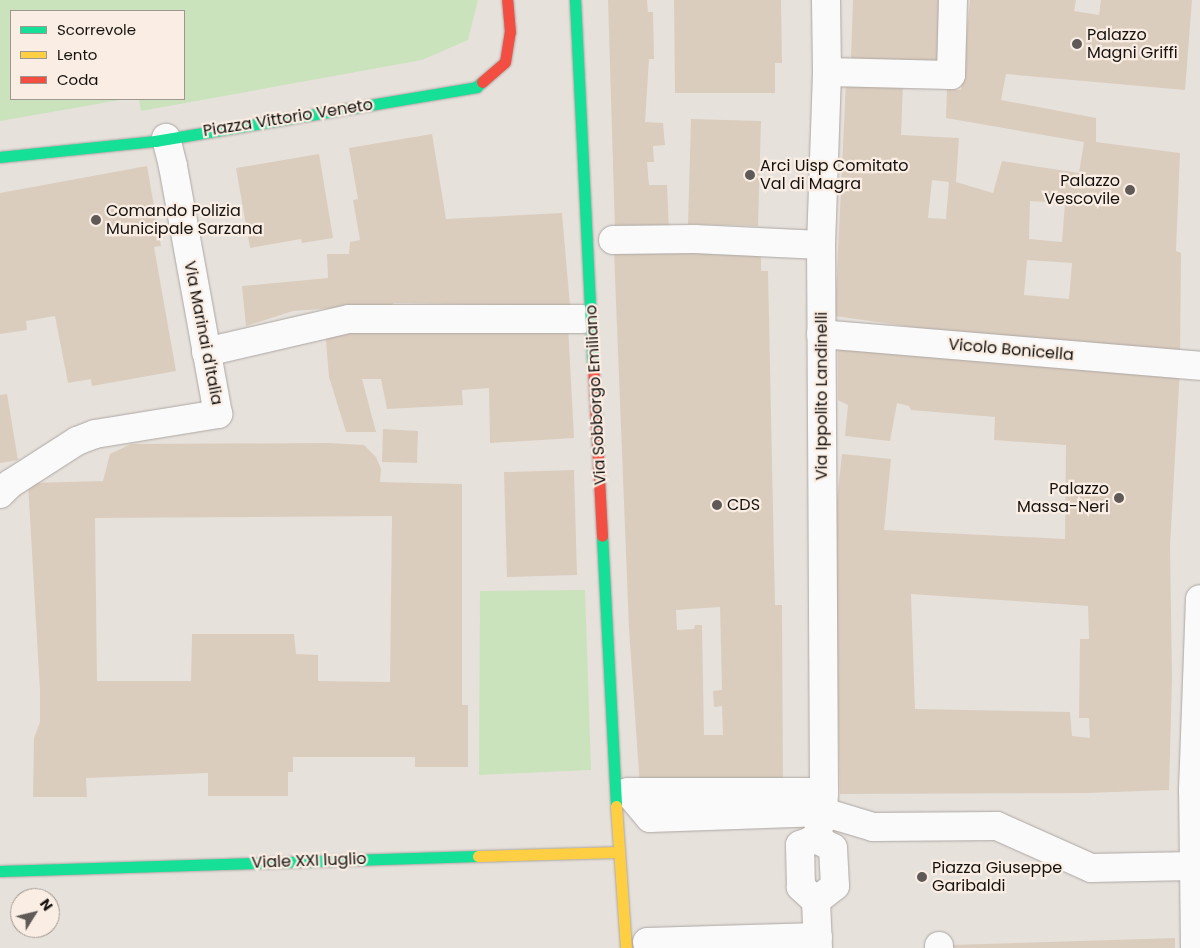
<!DOCTYPE html>
<style>
body{margin:0}
#map{position:relative;width:1200px;height:948px;overflow:hidden;background:#e7e1dc;font-family:Poppins,sans-serif}
div>[style]{position:absolute}
.green>*{inset:0;background:#cae3bd}
.building>*{inset:0;background:#dbcdbe}
.roads{filter:drop-shadow(0 0 1px #aca7a3) drop-shadow(0 0 1px #aca7a3)}
.street>*{height:28px;margin:-14px;padding:0 14px;transform-origin:14px;border-radius:14px;background:#fbfafa}
.fast>*{height:11px;margin:-5.5px;padding:0 5.5px;transform-origin:5.5px;border-radius:5.5px;background:#16e098}
.slow>*{height:11px;margin:-5.5px;padding:0 5.5px;transform-origin:5.5px;border-radius:5.5px;background:#ffcf43}
.jam>*{height:11px;margin:-5.5px;padding:0 5.5px;transform-origin:5.5px;border-radius:5.5px;background:#f24e42}
.dots>*{width:14px;height:14px;translate:-50% -50%;box-sizing:border-box;border:2px solid #faeee4;border-radius:50%}
span{translate:-50% -50%;white-space:nowrap;text-align:center;line-height:1.15;-webkit-text-stroke:4.5px #faeee4;paint-order:stroke}
.poi-label{font-size:16px;color:#16120f}
.left{translate:0 -50%;text-align:left}
.right{translate:-100% -50%;text-align:right}
.street-label{font-size:16px;color:#16120f}
.legend{position:absolute;left:10px;top:10px;width:175px;height:90px;box-sizing:border-box;background:#faeee4;border:1px solid #9f968f;margin:0;padding:6px 9px;list-style:none;font-size:15px;color:#16120f}
.legend li{display:flex;align-items:center;gap:10px;height:25px}
.legend b{width:25px;border:1px solid #9f968f}
.north{position:absolute;left:10px;top:888px;width:50px;height:50px;box-sizing:border-box;background:#faeee4;border:1px solid #9f968f;border-radius:50%;rotate:54deg;font-size:14px;font-weight:700;line-height:20px;text-align:center;color:#16120f}
.north::after{content:'';display:block;margin:auto;width:18px;height:22px;background:#5f5a57;clip-path:polygon(50% 0,100% 100%,50% 72%,0 100%)}
</style>
<div id="map">
<div class="green">
<div style="clip-path:polygon(0 0,478px 0,468px 40px,422px 60px,141px 111px,139px 99px,184px 99px,184px 11px,11px 11px,11px 99px,126px 99px,0 121px)"></div>
<div style="clip-path:polygon(585px 590px,591px 770px,479px 775px,480px 591px)"></div>
</div>
<div class="building">
<div style="clip-path:polygon(608px 0,647px 0,648px 12px,653px 12px,654px 59px,649px 59px,645px 122px,663px 123px,665px 145px,653px 146px,654px 162px,647px 162px,649px 185px,667px 185px,669px 231px,615px 230px)"></div>
<div style="clip-path:polygon(674px 0,781px 0,782px 63px,775px 63px,775px 93px,675px 93px)"></div>
<div style="clip-path:polygon(853px 0,945px 0,942px 66px,851px 58px)"></div>
<div style="clip-path:polygon(evenodd,970px 0,1076px 0,1074px 11px,1099px 15px,1101px 0,1192px 0,1185px 90px,1006px 74px,1001px 100px,1096px 118px,1096px 142px,1180px 153px,1176px 251px,1181px 253px,1180px 360px,940px 337px,926px 329px,835px 316px,846px 82px,903px 85px,901px 135px,959px 138px,956px 182px,993px 193px,1002px 161px,1079px 173px,1084px 142px,946px 118px,947px 89px,961px 90px,970px 0,932px 180px,949px 182px,946px 219px,928px 218px,932px 180px,970px 0,1030px 201px,1065px 203px,1062px 242px,1029px 239px,1030px 201px,970px 0,1027px 260px,1072px 263px,1069px 299px,1024px 295px,1027px 260px)"></div>
<div style="clip-path:polygon(691px 119px,761px 121px,758px 226px,688px 224px)"></div>
<div style="clip-path:polygon(432px 134px,446px 219px,562px 213px,570px 306px,394px 303px,384px 311px,349px 307px,293px 311px,246px 326px,242px 286px,328px 278px,327px 254px,349px 254px,350px 242px,360px 240px,353px 200px,358px 199px,349px 148px)"></div>
<div style="clip-path:polygon(319px 154px,333px 238px,302px 243px,301px 239px,250px 248px,236px 168px)"></div>
<div style="clip-path:polygon(147px 166px,161px 246px,154px 247px,176px 371px,92px 386px,91px 379px,68px 383px,55px 316px,26px 321px,27px 330px,0 334px,0 193px)"></div>
<div style="clip-path:polygon(evenodd,761px 247px,761px 271px,768px 271px,775px 605px,782px 605px,783px 783px,640px 787px,629px 629px,614px 251px,761px 247px,720px 607px,722px 690px,713px 691px,714px 707px,722px 706px,723px 735px,704px 735px,702px 625px,695px 625px,694px 629px,677px 630px,676px 610px,720px 607px)"></div>
<div style="clip-path:polygon(568px 326px,574px 438px,490px 443px,489px 388px,462px 390px,463px 405px,387px 409px,381px 379px,362px 379px,376px 432px,346px 432px,329px 377px,325px 329px)"></div>
<div style="clip-path:polygon(evenodd,838px 339px,1180px 367px,1170px 547px,1172px 677px,1169px 790px,1088px 793px,840px 794px,834px 528px,842px 454px,891px 459px,884px 530px,1065px 539px,1066px 445px,994px 440px,995px 417px,911px 410px,909px 406px,897px 403px,890px 441px,845px 436px,848px 405px,838px 400px,838px 339px,911px 594px,1088px 606px,1089px 639px,1080px 639px,1079px 718px,1089px 718px,1090px 738px,1072px 736px,1070px 712px,915px 709px,911px 594px)"></div>
<div style="clip-path:polygon(7px 394px,18px 460px,0 463px,0 395px)"></div>
<div style="clip-path:polygon(383px 429px,418px 431px,417px 463px,382px 462px)"></div>
<div style="clip-path:polygon(evenodd,328px 443px,364px 445px,376px 457px,381px 469px,380px 482px,462px 484px,462px 705px,468px 705px,468px 767px,415px 767px,415px 757px,293px 757px,293px 772px,288px 772px,288px 796px,208px 796px,208px 773px,86px 778px,87px 797px,33px 797px,34px 738px,40px 722px,40px 691px,28px 483px,103px 481px,110px 454px,131px 444px,328px 443px,392px 516px,390px 682px,318px 681px,318px 655px,296px 654px,294px 634px,192px 634px,191px 681px,97px 681px,95px 518px,392px 516px)"></div>
<div style="clip-path:polygon(574px 470px,577px 575px,507px 577px,504px 472px)"></div>
<div style="clip-path:polygon(1175px 938px,1175px 948px,950px 948px,950px 945px)"></div>
</div>
<div class="roads">
<div class="street">
<div style="left:827px;top:72px;width:124px;rotate:1.4deg"></div>
<div style="left:951px;top:75px;width:75px;rotate:-88.5deg"></div>
<div style="left:613px;top:240px;width:81px;rotate:-0.7deg"></div>
<div style="left:694px;top:239px;width:127px;rotate:2.7deg"></div>
<div style="left:821px;top:334px;width:380px;rotate:4.8deg"></div>
<div style="left:206px;top:352px;width:147px;rotate:-13deg"></div>
<div style="left:349px;top:319px;width:233px"></div>
<div style="left:0;top:494px;width:14px;rotate:-45deg"></div>
<div style="left:10px;top:484px;width:80px;rotate:-32.7deg"></div>
<div style="left:77px;top:441px;width:19px;rotate:-21deg"></div>
<div style="left:95px;top:434px;width:125px;rotate:-9.2deg"></div>
<div style="left:218px;top:414px;width:252px;rotate:-100.3deg"></div>
<div style="left:173px;top:166px;width:29px;rotate:-104deg"></div>
<div style="left:628px;top:792px;width:34px;rotate:50deg"></div>
<div style="left:650px;top:818px;width:173px;rotate:-2deg"></div>
<div style="left:823px;top:812px;width:52px;rotate:16.7deg"></div>
<div style="left:873px;top:827px;width:124px;rotate:-0.5deg"></div>
<div style="left:997px;top:826px;width:103px;rotate:24.1deg"></div>
<div style="left:1091px;top:868px;width:103px;rotate:-1.1deg"></div>
<div style="left:628px;top:792px;width:196px"></div>
<div style="left:816px;top:839px;width:19px;rotate:28deg"></div>
<div style="left:833px;top:848px;width:38px;rotate:87deg"></div>
<div style="left:835px;top:886px;width:24px;rotate:142deg"></div>
<div style="left:647px;top:942px;width:171px;rotate:-1.7deg"></div>
<div style="left:939px;top:946px;width:2px;rotate:90deg"></div>
<div style="left:818px;top:948px;width:47px;rotate:-92.4deg"></div>
<div style="left:816px;top:901px;width:21px;rotate:-137deg"></div>
<div style="left:801px;top:887px;width:42px;rotate:-91.4deg"></div>
<div style="left:800px;top:845px;width:17px;rotate:-21deg"></div>
<div style="left:816px;top:839px;width:28px;rotate:-75deg"></div>
<div style="left:823px;top:812px;width:20px;rotate:-87deg"></div>
<div style="left:824px;top:792px;width:547px;rotate:-90.31deg"></div>
<div style="left:821px;top:245px;width:173px;rotate:-88deg"></div>
<div style="left:827px;top:72px;width:72px;rotate:-90.8deg"></div>
<div style="left:1195px;top:948px;width:158px;rotate:-90.7deg"></div>
<div style="left:1193px;top:790px;width:191px;rotate:-87.9deg"></div>
</div>
<div class="fast">
<div style="left:575px;top:0;width:364px;rotate:87.2deg"></div>
<div style="left:0;top:157px;width:156px;rotate:-5.9deg"></div>
<div style="left:155px;top:141px;width:326px;rotate:-9.5deg"></div>
<div style="left:476px;top:87px;width:8px;rotate:-40deg"></div>
<div style="left:602px;top:536px;width:270px;rotate:87deg"></div>
<div style="left:0;top:871px;width:478px;rotate:-1.8deg"></div>
</div>
<div class="slow">
<div style="left:616px;top:806px;width:142px;rotate:86deg"></div>
<div style="left:478px;top:856px;width:140px;rotate:-1.6deg"></div>
</div>
<div class="jam">
<div style="left:482px;top:82px;width:30px;rotate:-41deg"></div>
<div style="left:505px;top:62px;width:30px;rotate:-81deg"></div>
<div style="left:510px;top:32px;width:32px;rotate:-95deg"></div>
<div style="left:593px;top:364px;width:172px;rotate:87deg"></div>
</div>
</div>
<div class="dots">
<div style="left:1077px;top:44px;background:#5f5a57"></div>
<div style="left:750px;top:175px;background:#5f5a57"></div>
<div style="left:1130px;top:190px;background:#5f5a57"></div>
<div style="left:96px;top:220px;background:#5f5a57"></div>
<div style="left:1119px;top:498px;background:#5f5a57"></div>
<div style="left:717px;top:505px;background:#5f5a57"></div>
<div style="left:922px;top:877px;background:#5f5a57"></div>
</div>
<div class="poi-label">
<span class="left" style="left:1087px;top:44px">Palazzo<br>Magni Griffi</span>
<span class="left" style="left:760px;top:175px">Arci Uisp Comitato<br>Val di Magra</span>
<span class="right" style="left:1120px;top:190px">Palazzo<br>Vescovile</span>
<span class="left" style="left:106px;top:220px">Comando Polizia<br>Municipale Sarzana</span>
<span class="right" style="left:1109px;top:498px">Palazzo<br>Massa-Neri</span>
<span class="left" style="left:727px;top:505px">CDS</span>
<span class="left" style="left:932px;top:877px">Piazza Giuseppe<br>Garibaldi</span>
</div>
<div class="street-label">
<span style="left:288px;top:118px;rotate:-9deg">Piazza Vittorio Veneto</span>
<span style="left:203px;top:333px;rotate:79deg">Via Marinai d'Italia</span>
<span style="left:1011px;top:350px;rotate:5deg">Vicolo Bonicella</span>
<span style="left:596px;top:395px;rotate:-93deg">Via Sobborgo Emiliano</span>
<span style="left:822px;top:396px;rotate:-90deg">Via Ippolito Landinelli</span>
<span style="left:309px;top:861px;rotate:-2deg">Viale XXI luglio</span>
</div>
<ul class="legend">
<li><b style="height:6px;background:#16e098"></b>Scorrevole</li>
<li><b style="height:6px;background:#ffcf43"></b>Lento</li>
<li><b style="height:6px;background:#f24e42"></b>Coda</li>
</ul>
<div class="north">N</div>
</div>
